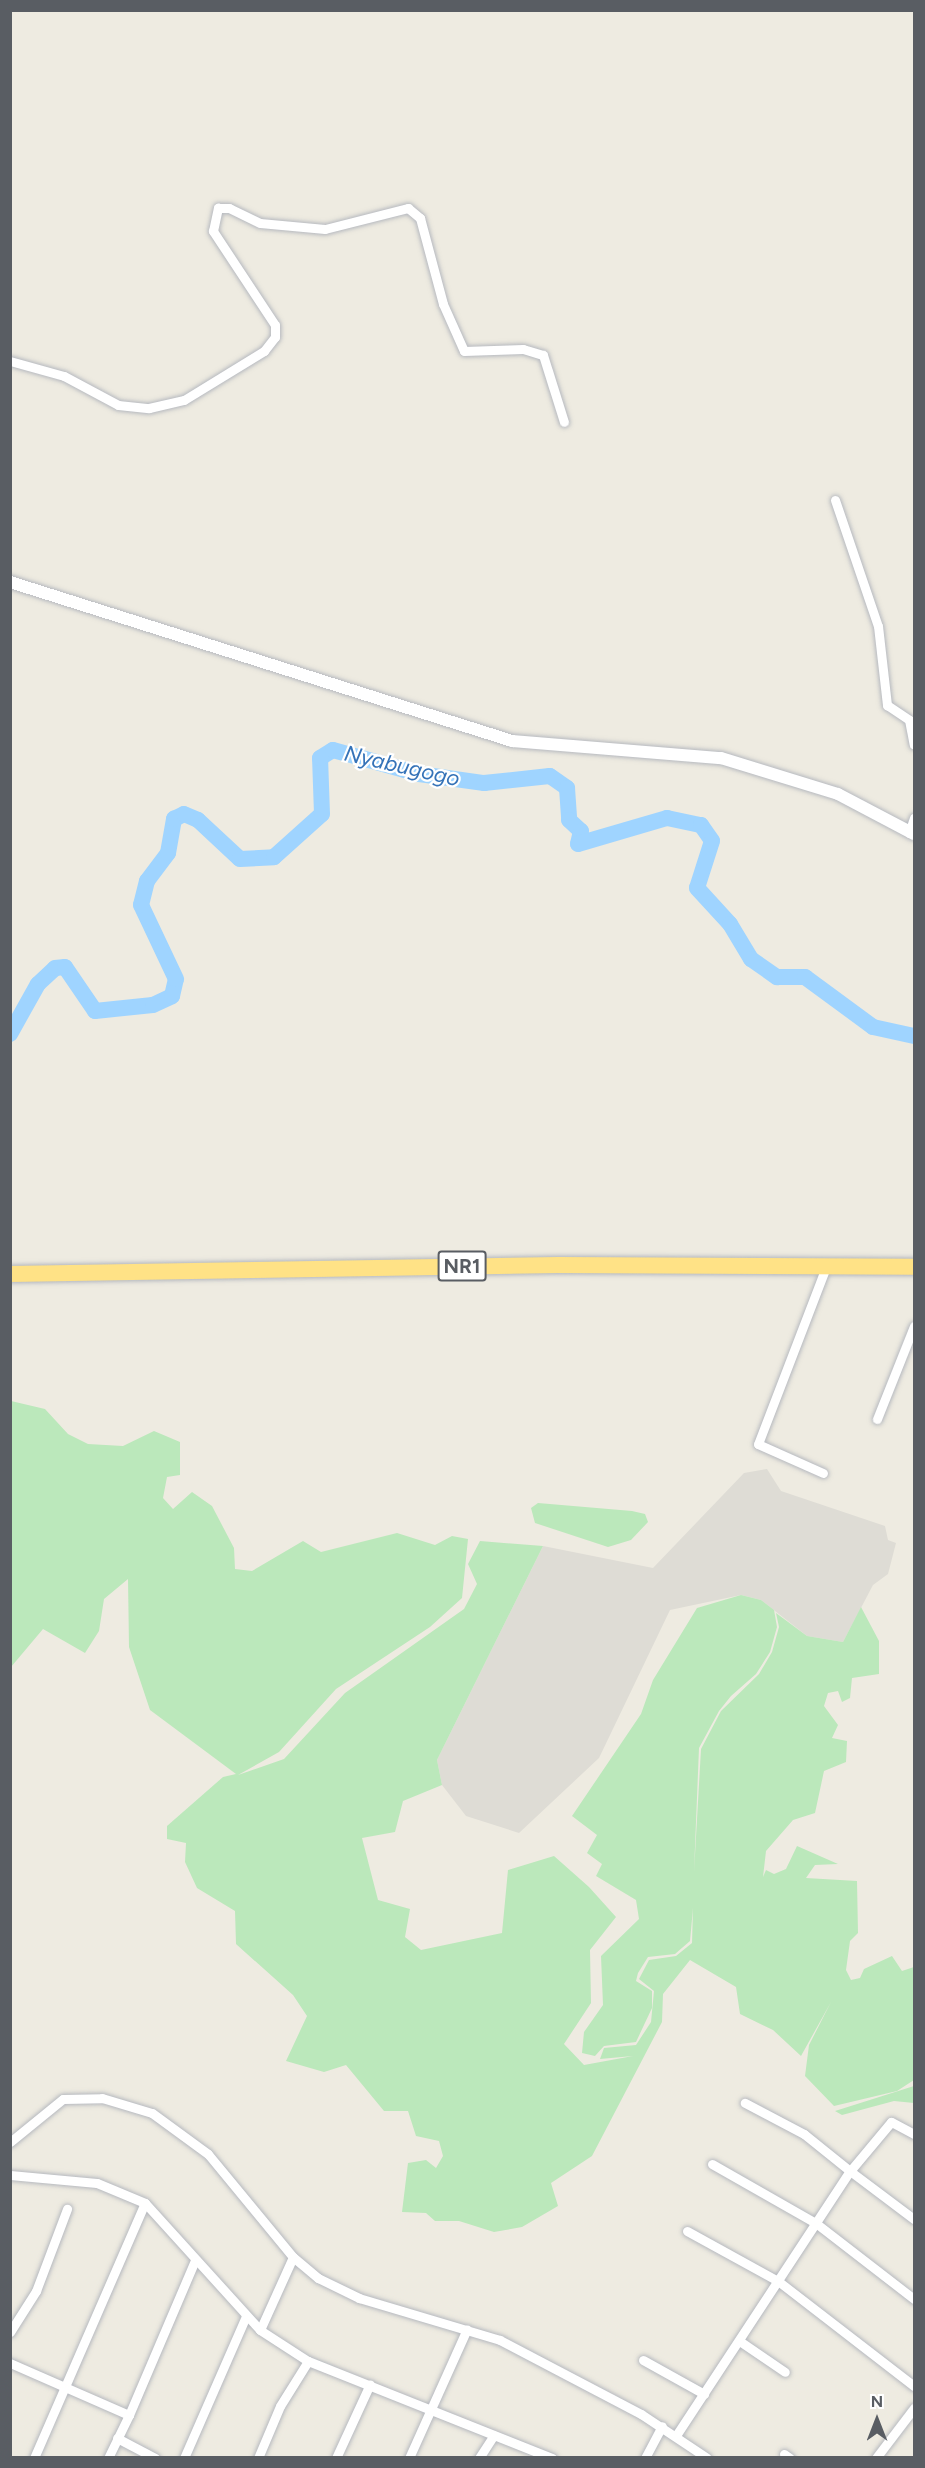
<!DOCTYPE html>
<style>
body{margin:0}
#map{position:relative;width:925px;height:2468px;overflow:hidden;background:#eeebe1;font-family:Figtree,sans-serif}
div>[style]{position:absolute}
.industrial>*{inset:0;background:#dedcd5}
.green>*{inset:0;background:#bbe8bb}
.river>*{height:16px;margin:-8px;padding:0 8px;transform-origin:8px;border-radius:8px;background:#9fd4ff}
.roads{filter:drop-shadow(0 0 2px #b6b9bf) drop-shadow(0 0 2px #b6b9bf)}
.street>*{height:9px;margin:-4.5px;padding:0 4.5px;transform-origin:4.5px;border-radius:4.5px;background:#fff}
.secondary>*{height:12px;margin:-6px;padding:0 6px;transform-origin:6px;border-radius:6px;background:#fff}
.highway>*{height:16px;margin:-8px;padding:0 8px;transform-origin:8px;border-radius:8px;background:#ffe286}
span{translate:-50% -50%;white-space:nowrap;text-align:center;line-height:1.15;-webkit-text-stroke:4.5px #fff;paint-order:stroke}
.shield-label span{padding:2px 4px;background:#fff;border:2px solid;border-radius:4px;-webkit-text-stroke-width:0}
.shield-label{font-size:20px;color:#595d63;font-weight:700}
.water-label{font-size:22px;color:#3573b8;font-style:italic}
.frame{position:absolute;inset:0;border:12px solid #595d63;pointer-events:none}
.north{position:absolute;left:847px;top:2390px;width:60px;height:60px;-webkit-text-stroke:4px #fff;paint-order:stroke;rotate:0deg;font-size:16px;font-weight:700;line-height:24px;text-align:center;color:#595d63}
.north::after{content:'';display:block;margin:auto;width:21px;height:27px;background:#595d63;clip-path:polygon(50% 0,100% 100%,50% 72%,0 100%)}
</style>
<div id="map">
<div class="industrial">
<div style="clip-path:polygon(767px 1469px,781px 1491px,885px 1526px,888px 1540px,896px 1543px,888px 1574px,873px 1585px,843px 1642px,807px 1636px,761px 1600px,741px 1595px,670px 1610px,599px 1758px,519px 1833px,466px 1816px,442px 1785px,437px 1760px,543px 1546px,653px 1568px,744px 1473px)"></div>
</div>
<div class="green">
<div style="clip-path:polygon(11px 1401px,45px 1409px,68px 1434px,88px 1444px,123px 1446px,154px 1431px,180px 1442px,180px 1475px,167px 1477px,163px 1498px,173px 1509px,192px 1492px,212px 1506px,234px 1548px,235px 1569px,252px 1571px,303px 1541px,321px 1552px,397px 1533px,435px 1545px,452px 1536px,468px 1539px,462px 1598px,430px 1627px,336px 1689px,279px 1752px,238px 1775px,284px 1759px,345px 1693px,464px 1609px,477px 1584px,468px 1564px,480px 1541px,543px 1546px,437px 1760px,442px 1785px,403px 1801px,395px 1832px,362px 1838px,378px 1900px,410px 1909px,405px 1937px,421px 1950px,502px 1933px,508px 1870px,554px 1856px,589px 1887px,616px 1917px,590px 1950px,591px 2003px,564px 2044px,584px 2065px,633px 2056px,600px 2059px,604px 2048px,636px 2045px,651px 2022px,654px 1991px,639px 1979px,649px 1960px,676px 1956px,692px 1943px,693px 1908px,690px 1941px,675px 1954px,648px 1957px,638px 1973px,636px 1981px,652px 1991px,652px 2008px,636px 2042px,604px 2046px,595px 2056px,582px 2053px,584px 2032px,603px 2005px,601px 1956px,639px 1919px,636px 1900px,596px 1876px,602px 1864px,587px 1853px,597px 1835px,572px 1816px,641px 1714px,653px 1680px,697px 1608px,741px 1595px,761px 1600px,774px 1610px,777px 1627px,770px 1652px,756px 1674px,731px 1696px,719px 1711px,699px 1748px,694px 1872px,701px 1749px,721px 1711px,759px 1674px,772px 1652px,779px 1627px,776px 1613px,807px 1636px,843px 1642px,861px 1607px,879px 1641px,879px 1674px,852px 1678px,850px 1698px,842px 1702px,838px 1691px,828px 1693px,824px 1706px,838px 1725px,832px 1738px,847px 1741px,846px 1762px,824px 1771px,815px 1813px,793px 1820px,766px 1851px,763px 1877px,766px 1870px,774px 1874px,786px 1869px,797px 1846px,838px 1864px,815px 1865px,806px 1878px,857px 1881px,858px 1933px,850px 1941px,846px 1970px,851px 1980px,860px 1978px,864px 1969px,892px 1956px,902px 1971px,914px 1967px,914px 2080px,897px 2091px,834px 2106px,805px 2076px,809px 2045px,831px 2002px,801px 2056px,773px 2030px,740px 2014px,736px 1987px,690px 1960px,663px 1994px,662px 2022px,592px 2156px,551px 2183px,558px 2206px,522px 2227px,494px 2232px,459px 2221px,435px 2221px,426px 2213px,402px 2212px,408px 2163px,426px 2160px,436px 2168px,443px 2156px,439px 2141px,416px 2136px,408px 2111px,384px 2111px,346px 2065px,324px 2072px,286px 2061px,307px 2016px,293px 1995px,236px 1944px,235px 1911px,197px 1888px,185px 1862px,186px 1843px,167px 1839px,167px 1826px,223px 1777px,236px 1774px,150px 1710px,129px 1647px,128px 1579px,104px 1599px,99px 1631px,85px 1653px,43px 1629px,11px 1667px)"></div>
<div style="clip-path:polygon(538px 1503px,632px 1511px,645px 1514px,648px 1522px,631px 1540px,608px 1547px,535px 1523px,531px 1508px)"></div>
<div style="clip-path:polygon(914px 2086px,914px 2103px,894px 2101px,842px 2115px,835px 2111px)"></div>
</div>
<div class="river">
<div style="left:10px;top:1034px;width:57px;rotate:-60.8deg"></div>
<div style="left:38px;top:984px;width:23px;rotate:-43deg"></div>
<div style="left:55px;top:968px;width:10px;rotate:-6deg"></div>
<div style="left:65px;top:967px;width:53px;rotate:55.7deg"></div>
<div style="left:95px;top:1011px;width:58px;rotate:-5.9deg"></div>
<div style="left:153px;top:1005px;width:21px;rotate:-25deg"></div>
<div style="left:172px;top:996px;width:17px;rotate:-77deg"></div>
<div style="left:176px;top:979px;width:82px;rotate:-115.3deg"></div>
<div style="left:141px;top:905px;width:25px;rotate:-76deg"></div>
<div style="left:147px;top:881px;width:35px;rotate:-53deg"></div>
<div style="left:168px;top:853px;width:35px;rotate:-80deg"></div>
<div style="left:174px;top:819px;width:11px;rotate:-27deg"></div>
<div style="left:184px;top:814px;width:15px;rotate:23deg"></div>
<div style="left:198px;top:820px;width:57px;rotate:42.9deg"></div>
<div style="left:240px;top:859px;width:34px;rotate:-3deg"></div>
<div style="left:274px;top:857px;width:64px;rotate:-41.9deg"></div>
<div style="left:322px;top:814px;width:56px;rotate:-92deg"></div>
<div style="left:320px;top:758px;width:15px;rotate:-32deg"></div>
<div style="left:333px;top:750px;width:89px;rotate:15.6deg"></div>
<div style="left:419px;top:774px;width:66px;rotate:7.9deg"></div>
<div style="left:484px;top:783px;width:66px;rotate:-6.1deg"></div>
<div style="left:550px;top:776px;width:21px;rotate:35deg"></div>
<div style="left:567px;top:788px;width:32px;rotate:86deg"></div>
<div style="left:569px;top:820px;width:16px;rotate:43deg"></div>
<div style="left:581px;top:831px;width:13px;rotate:103deg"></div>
<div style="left:578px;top:844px;width:93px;rotate:-16.3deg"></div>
<div style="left:667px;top:818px;width:35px;rotate:12deg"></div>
<div style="left:701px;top:825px;width:19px;rotate:55deg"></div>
<div style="left:712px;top:841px;width:49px;rotate:107.7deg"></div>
<div style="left:697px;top:888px;width:49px;rotate:47.5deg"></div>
<div style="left:730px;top:924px;width:41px;rotate:59deg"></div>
<div style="left:751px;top:959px;width:32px;rotate:35deg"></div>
<div style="left:777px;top:977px;width:28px"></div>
<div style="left:805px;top:977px;width:84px;rotate:36.3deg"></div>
<div style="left:873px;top:1027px;width:42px;rotate:12.4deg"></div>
</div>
<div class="roads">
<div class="street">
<div style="left:10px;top:361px;width:56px;rotate:15.5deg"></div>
<div style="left:64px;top:376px;width:61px;rotate:28.2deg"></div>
<div style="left:118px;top:405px;width:31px;rotate:6deg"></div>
<div style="left:149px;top:408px;width:36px;rotate:-13deg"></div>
<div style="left:184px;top:400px;width:94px;rotate:-31.5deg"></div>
<div style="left:264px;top:351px;width:18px;rotate:-52deg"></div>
<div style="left:275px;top:337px;width:12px;rotate:-90deg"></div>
<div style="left:275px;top:325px;width:113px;rotate:-123.4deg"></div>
<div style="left:213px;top:231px;width:24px;rotate:-78deg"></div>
<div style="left:218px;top:208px;width:11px"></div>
<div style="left:229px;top:208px;width:34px;rotate:26deg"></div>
<div style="left:260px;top:223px;width:65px;rotate:5.3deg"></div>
<div style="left:325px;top:229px;width:86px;rotate:-14.2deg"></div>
<div style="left:408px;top:208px;width:16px;rotate:40deg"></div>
<div style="left:420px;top:218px;width:89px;rotate:75deg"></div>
<div style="left:443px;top:304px;width:51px;rotate:65.9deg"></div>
<div style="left:464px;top:351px;width:59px;rotate:-1.9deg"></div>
<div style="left:523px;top:349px;width:21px;rotate:17deg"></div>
<div style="left:543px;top:355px;width:70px;rotate:72.6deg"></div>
<div style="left:835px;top:500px;width:133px;rotate:71.2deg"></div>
<div style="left:878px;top:626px;width:80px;rotate:83.5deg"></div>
<div style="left:887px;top:705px;width:27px;rotate:34deg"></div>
<div style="left:909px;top:720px;width:25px;rotate:79deg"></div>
<div style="left:909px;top:833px;width:16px;rotate:-72deg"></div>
<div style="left:877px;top:1419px;width:100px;rotate:-68.3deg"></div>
<div style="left:823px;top:1473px;width:71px;rotate:-156deg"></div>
<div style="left:758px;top:1444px;width:193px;rotate:-69deg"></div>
<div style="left:914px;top:2134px;width:26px;rotate:-152deg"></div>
<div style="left:891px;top:2122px;width:64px;rotate:129.9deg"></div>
<div style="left:850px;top:2171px;width:80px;rotate:36.9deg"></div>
<div style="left:10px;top:2142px;width:68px;rotate:-39.1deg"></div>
<div style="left:63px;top:2099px;width:39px;rotate:-1deg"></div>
<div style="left:102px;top:2098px;width:52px;rotate:16.7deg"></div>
<div style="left:152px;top:2113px;width:69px;rotate:36.2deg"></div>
<div style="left:208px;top:2154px;width:134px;rotate:50.5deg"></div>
<div style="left:293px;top:2257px;width:33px;rotate:40deg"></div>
<div style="left:318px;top:2278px;width:46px;rotate:26deg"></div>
<div style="left:359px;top:2298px;width:147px;rotate:16.6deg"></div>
<div style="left:500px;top:2340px;width:159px;rotate:27.7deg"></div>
<div style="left:641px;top:2414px;width:79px;rotate:33.7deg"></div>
<div style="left:712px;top:2164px;width:121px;rotate:29.7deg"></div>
<div style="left:817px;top:2224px;width:123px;rotate:37.7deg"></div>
<div style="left:10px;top:2175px;width:87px;rotate:5.3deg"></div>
<div style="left:97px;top:2183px;width:52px;rotate:22.6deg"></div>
<div style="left:687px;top:2231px;width:104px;rotate:28.8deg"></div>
<div style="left:778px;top:2281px;width:172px;rotate:37.7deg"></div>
<div style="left:260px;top:2330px;width:80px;rotate:-65.7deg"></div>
<div style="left:10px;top:2332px;width:49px;rotate:-57.6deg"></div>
<div style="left:36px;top:2291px;width:88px;rotate:-69.3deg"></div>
<div style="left:741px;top:2342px;width:53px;rotate:34.3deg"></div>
<div style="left:643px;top:2360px;width:70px;rotate:29.1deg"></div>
<div style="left:10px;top:2363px;width:130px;rotate:23.6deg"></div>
<div style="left:129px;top:2415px;width:48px;rotate:116deg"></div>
<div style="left:129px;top:2415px;width:168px;rotate:-66.9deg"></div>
<div style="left:677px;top:2434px;width:315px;rotate:-56.7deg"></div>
<div style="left:850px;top:2171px;width:59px;rotate:-141.2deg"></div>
<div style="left:804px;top:2134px;width:67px;rotate:-152.3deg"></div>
<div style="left:117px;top:2438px;width:43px;rotate:27.8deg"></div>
<div style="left:784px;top:2454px;width:7px;rotate:34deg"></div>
<div style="left:34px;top:2458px;width:278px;rotate:-66.5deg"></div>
<div style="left:145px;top:2203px;width:171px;rotate:47.8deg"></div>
<div style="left:260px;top:2330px;width:57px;rotate:32.9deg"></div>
<div style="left:308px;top:2361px;width:263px;rotate:21.7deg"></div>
<div style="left:184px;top:2458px;width:155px;rotate:-66.4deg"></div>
<div style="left:258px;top:2458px;width:56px;rotate:-67.1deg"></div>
<div style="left:280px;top:2406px;width:53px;rotate:-58.1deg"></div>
<div style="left:336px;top:2458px;width:81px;rotate:-65.3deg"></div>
<div style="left:409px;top:2458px;width:141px;rotate:-65.8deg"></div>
<div style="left:479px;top:2458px;width:27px;rotate:-57deg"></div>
<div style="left:645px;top:2458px;width:36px;rotate:-62deg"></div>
<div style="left:876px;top:2458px;width:63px;rotate:-52.8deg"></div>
</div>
<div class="secondary">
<div style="left:10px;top:582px;width:527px;rotate:17.57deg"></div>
<div style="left:512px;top:741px;width:210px;rotate:4.7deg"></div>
<div style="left:721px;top:758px;width:122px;rotate:17.1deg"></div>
<div style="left:838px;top:794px;width:86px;rotate:27.8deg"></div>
</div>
<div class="highway">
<div style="left:10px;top:1274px;width:548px;rotate:-0.94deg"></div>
<div style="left:558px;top:1265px;width:356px;rotate:0.3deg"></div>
</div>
</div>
<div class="shield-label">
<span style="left:462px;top:1266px">NR1</span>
</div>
<div class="water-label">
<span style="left:402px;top:766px;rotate:13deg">Nyabugogo</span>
</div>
<div class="frame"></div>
<div class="north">N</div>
</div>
